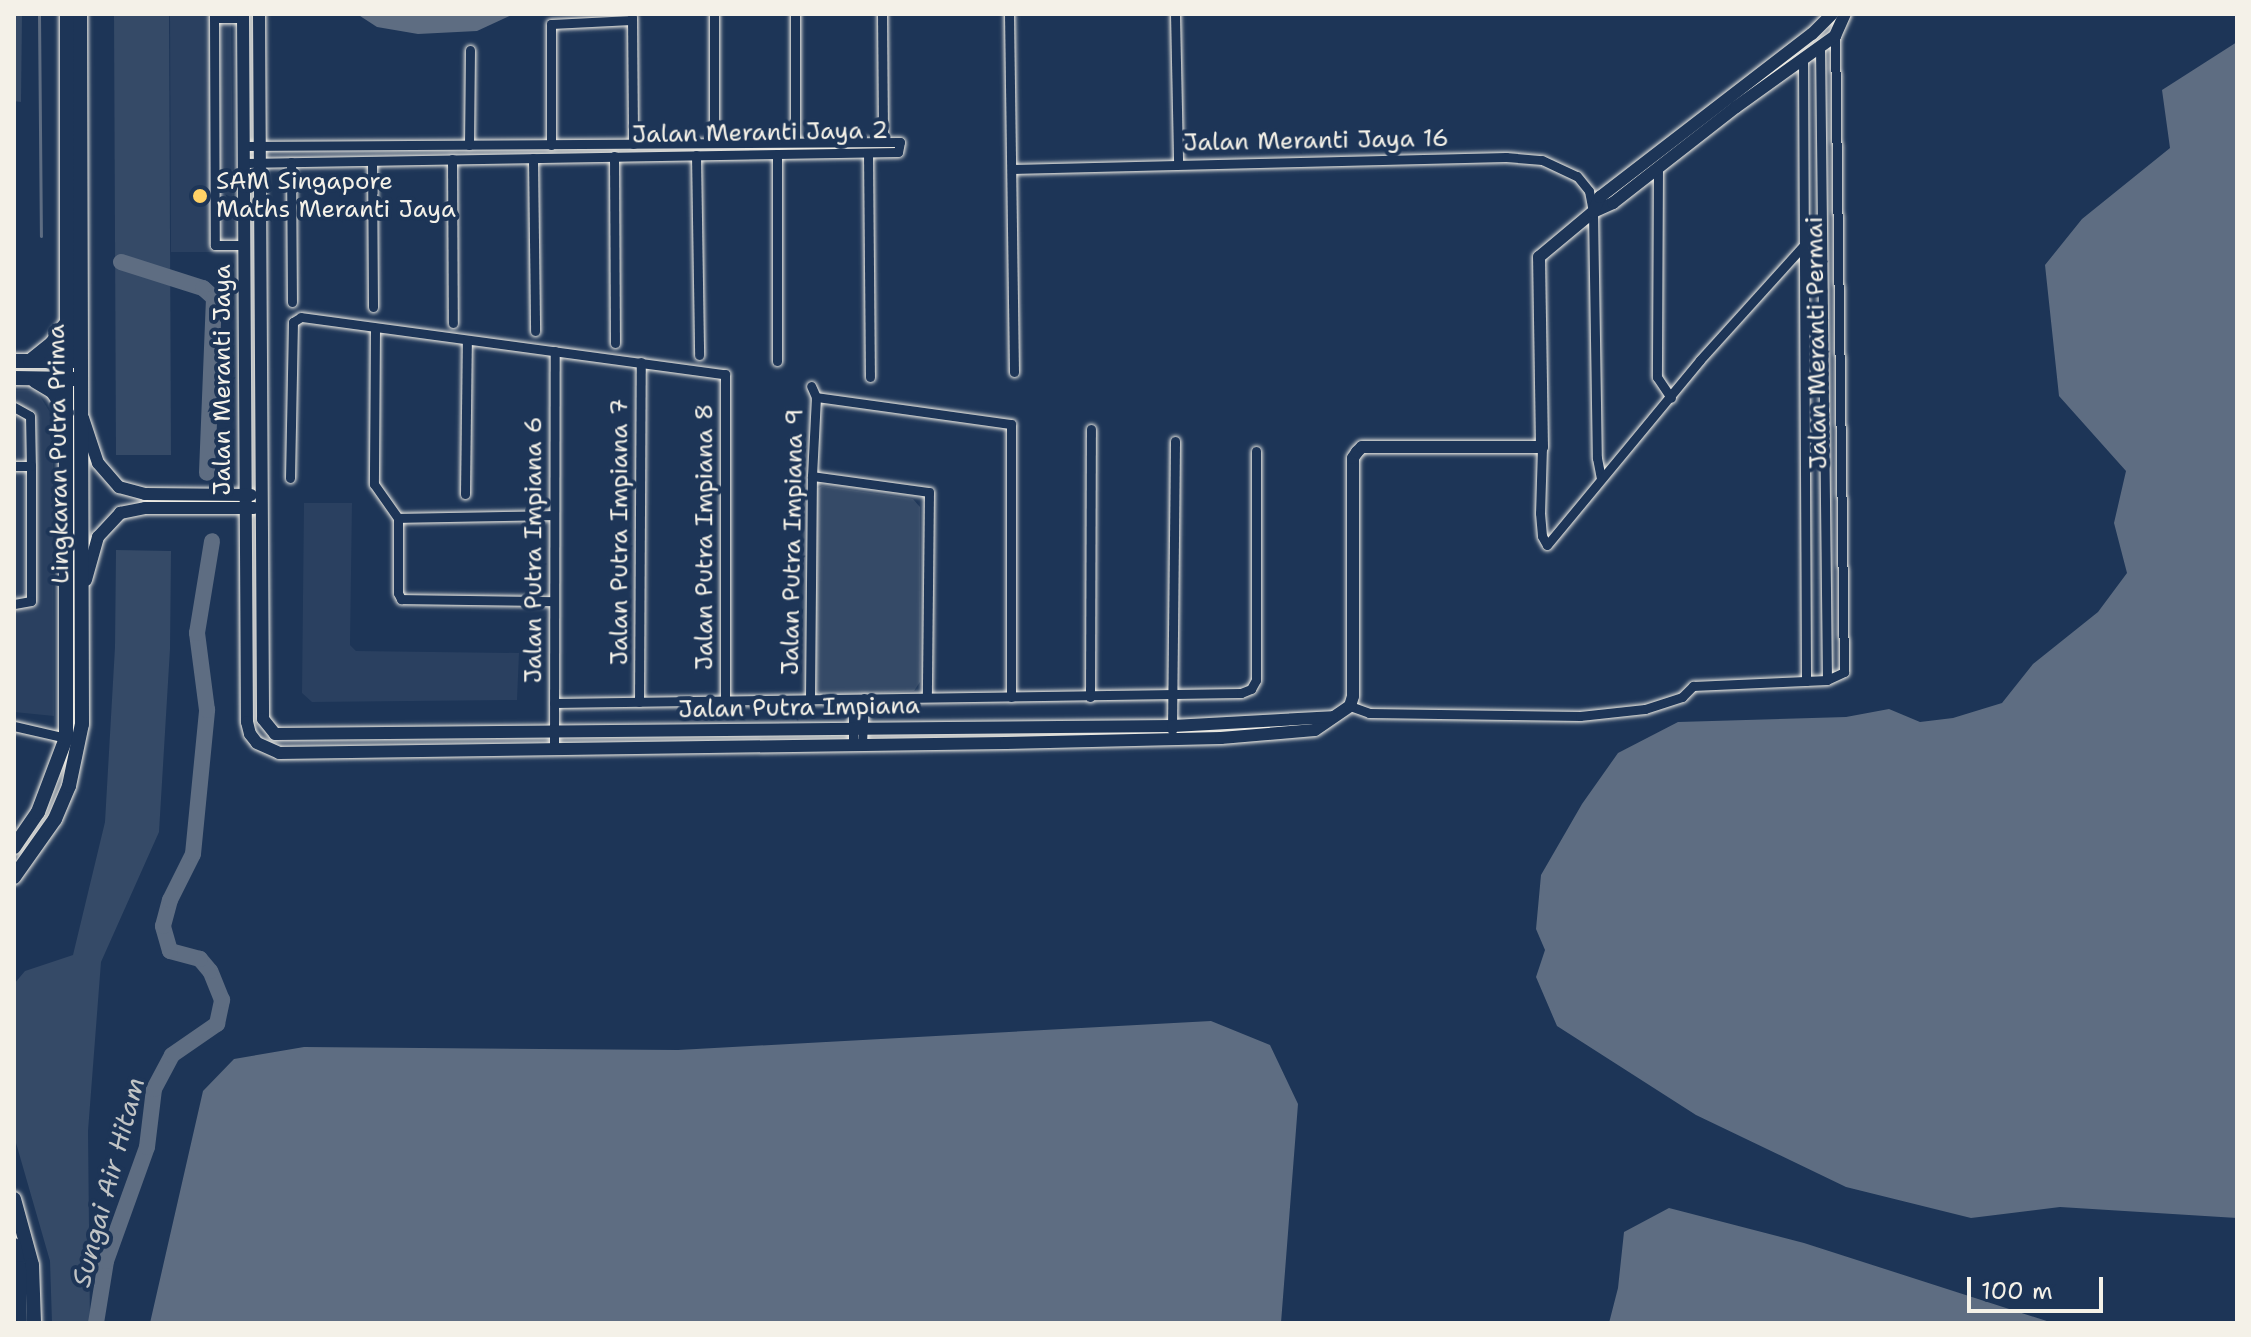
<!DOCTYPE html>
<style>
body{margin:0}
#map{position:relative;width:2251px;height:1337px;overflow:hidden;background:#1d3557;font-family:"Shantell Sans",sans-serif}
div>[style]{position:absolute}
.built>*{inset:0;background:#2a4060}
.green>*{inset:0;background:#354a67}
.water>*{inset:0;background:#5e6d82}
.stream>*{height:3px;margin:-1.5px;padding:0 1.5px;transform-origin:1.5px;border-radius:1.5px;background:#5e6d82}
.river>*{height:16px;margin:-8px;padding:0 8px;transform-origin:8px;border-radius:8px;background:#5e6d82}
.roads{filter:drop-shadow(0 0 2px #f4f1e8) drop-shadow(0 0 2px #f4f1e8)}
.minor>*{height:9px;margin:-4.5px;padding:0 4.5px;transform-origin:4.5px;border-radius:4.5px;background:#1d3557}
.tertiary>*{height:12px;margin:-6px;padding:0 6px;transform-origin:6px;border-radius:6px;background:#1d3557}
.secondary>*{height:14px;margin:-7px;padding:0 7px;transform-origin:7px;border-radius:7px;background:#1d3557}
.dots>*{width:22px;height:22px;translate:-50% -50%;box-sizing:border-box;border:4px solid #1d3557;border-radius:50%}
span{translate:-50% -50%;white-space:nowrap;text-align:center;line-height:1.15;-webkit-text-stroke:8px #1d3557;paint-order:stroke}
.street-label{font-size:24px;color:#f4f1e8}
.poi-label{font-size:24px;color:#f4f1e8}
.left{translate:0 -50%;text-align:left}
.water-label{font-size:26px;color:#c0c3c4;font-style:italic}
.frame{position:absolute;inset:0;border:16px solid #f4f1e8;pointer-events:none}
.scale{position:absolute;left:1967px;top:1277px;width:136px;height:36px;box-sizing:border-box;border:4px solid #f4f1e8;border-top:0;padding-left:10px;font-size:24px;line-height:28px;white-space:nowrap;color:#f4f1e8;-webkit-text-stroke:6px #1d3557;paint-order:stroke}
</style>
<div id="map">
<div class="built">
<div style="clip-path:polygon(170px 14px,231px 14px,234px 252px,171px 252px)"></div>
<div style="clip-path:polygon(14px 390px,36px 390px,53px 417px,54px 716px,14px 712px)"></div>
<div style="clip-path:polygon(304px 503px,352px 503px,350px 645px,356px 651px,519px 653px,517px 700px,312px 702px,302px 693px)"></div>
</div>
<div class="green">
<div style="clip-path:polygon(14px 14px,22px 14px,21px 102px,14px 101px)"></div>
<div style="clip-path:polygon(114px 14px,169px 14px,171px 455px,116px 455px)"></div>
<div style="clip-path:polygon(822px 486px,913px 499px,920px 507px,920px 682px,914px 691px,822px 696px,815px 689px,816px 489px)"></div>
<div style="clip-path:polygon(116px 550px,171px 551px,170px 649px,159px 832px,101px 962px,88px 1131px,90px 1323px,52px 1323px,50px 1261px,14px 1136px,14px 984px,25px 971px,73px 955px,105px 822px,115px 647px)"></div>
</div>
<div class="water">
<div style="clip-path:polygon(357px 14px,514px 14px,477px 31px,418px 34px,377px 27px)"></div>
<div style="clip-path:polygon(2237px 42px,2237px 1218px,2060px 1207px,1971px 1218px,1846px 1187px,1696px 1115px,1557px 1026px,1536px 977px,1545px 950px,1536px 929px,1541px 875px,1582px 804px,1618px 753px,1678px 722px,1846px 717px,1889px 709px,1920px 722px,1953px 718px,2002px 703px,2033px 664px,2098px 612px,2127px 573px,2114px 523px,2126px 471px,2059px 396px,2045px 265px,2082px 219px,2170px 148px,2162px 90px)"></div>
<div style="clip-path:polygon(1211px 1021px,1270px 1045px,1298px 1104px,1281px 1323px,150px 1323px,203px 1091px,234px 1059px,304px 1047px,678px 1050px)"></div>
<div style="clip-path:polygon(1669px 1208px,1804px 1243px,2053px 1323px,1609px 1323px,1618px 1288px,1624px 1232px)"></div>
</div>
<div class="stream">
<div style="left:39px;top:14px;width:222px;rotate:89.5deg"></div>
</div>
<div class="river">
<div style="left:121px;top:262px;width:86px;rotate:17.6deg"></div>
<div style="left:203px;top:288px;width:15px;rotate:42deg"></div>
<div style="left:214px;top:298px;width:175px;rotate:92.3deg"></div>
<div style="left:96px;top:1323px;width:63px;rotate:-80.8deg"></div>
<div style="left:106px;top:1261px;width:121px;rotate:-70.2deg"></div>
<div style="left:147px;top:1147px;width:58px;rotate:-83.1deg"></div>
<div style="left:154px;top:1089px;width:38px;rotate:-62deg"></div>
<div style="left:172px;top:1055px;width:55px;rotate:-34.6deg"></div>
<div style="left:217px;top:1024px;width:25px;rotate:-78deg"></div>
<div style="left:222px;top:1000px;width:31px;rotate:-112deg"></div>
<div style="left:210px;top:971px;width:16px;rotate:-130deg"></div>
<div style="left:200px;top:959px;width:31px;rotate:-165deg"></div>
<div style="left:170px;top:951px;width:26px;rotate:-106deg"></div>
<div style="left:163px;top:926px;width:27px;rotate:-75deg"></div>
<div style="left:170px;top:900px;width:51px;rotate:-63.4deg"></div>
<div style="left:193px;top:854px;width:145px;rotate:-84.4deg"></div>
<div style="left:207px;top:710px;width:78px;rotate:-97.4deg"></div>
<div style="left:197px;top:633px;width:93px;rotate:-80.7deg"></div>
</div>
<div class="roads">
<div class="minor">
<div style="left:214px;top:14px;width:231px;rotate:89.8deg"></div>
<div style="left:215px;top:245px;width:29px"></div>
<div style="left:714px;top:14px;width:129px;rotate:90deg"></div>
<div style="left:795px;top:14px;width:128px;rotate:90deg"></div>
<div style="left:882px;top:14px;width:126px;rotate:89.5deg"></div>
<div style="left:1009px;top:14px;width:358px;rotate:89.2deg"></div>
<div style="left:1175px;top:14px;width:149px;rotate:88.8deg"></div>
<div style="left:632px;top:17px;width:127px;rotate:89.5deg"></div>
<div style="left:214px;top:18px;width:29px"></div>
<div style="left:1820px;top:46px;width:634px;rotate:89.37deg"></div>
<div style="left:1803px;top:58px;width:623px;rotate:89.72deg"></div>
<div style="left:469px;top:145px;width:95px;rotate:-89.4deg"></div>
<div style="left:551px;top:145px;width:121px;rotate:-90deg"></div>
<div style="left:551px;top:24px;width:81px;rotate:-2.8deg"></div>
<div style="left:243px;top:146px;width:657px;rotate:-0.35deg"></div>
<div style="left:900px;top:142px;width:10px;rotate:101deg"></div>
<div style="left:898px;top:152px;width:654px;rotate:179.04deg"></div>
<div style="left:868px;top:153px;width:224px;rotate:89.5deg"></div>
<div style="left:696px;top:155px;width:200px;rotate:89.1deg"></div>
<div style="left:614px;top:156px;width:187px;rotate:89.7deg"></div>
<div style="left:533px;top:158px;width:173px;rotate:89.3deg"></div>
<div style="left:452px;top:159px;width:164px;rotate:89.7deg"></div>
<div style="left:372px;top:161px;width:146px;rotate:89.6deg"></div>
<div style="left:291px;top:162px;width:140px;rotate:89.6deg"></div>
<div style="left:1012px;top:169px;width:494px;rotate:-1.4deg"></div>
<div style="left:1506px;top:157px;width:36px;rotate:5deg"></div>
<div style="left:1542px;top:160px;width:38px;rotate:25deg"></div>
<div style="left:1577px;top:176px;width:19px;rotate:51deg"></div>
<div style="left:1589px;top:191px;width:21px;rotate:79deg"></div>
<div style="left:1593px;top:212px;width:246px;rotate:89.1deg"></div>
<div style="left:1597px;top:458px;width:20px;rotate:79deg"></div>
<div style="left:1658px;top:169px;width:208px;rotate:90.3deg"></div>
<div style="left:1657px;top:377px;width:25px;rotate:56deg"></div>
<div style="left:375px;top:328px;width:156px;rotate:90.4deg"></div>
<div style="left:374px;top:484px;width:42px;rotate:54.8deg"></div>
<div style="left:398px;top:518px;width:75px;rotate:90deg"></div>
<div style="left:398px;top:593px;width:7px;rotate:63deg"></div>
<div style="left:401px;top:599px;width:152px;rotate:0.8deg"></div>
<div style="left:777px;top:361px;width:207px;rotate:-90deg"></div>
<div style="left:816px;top:397px;width:197px;rotate:7.9deg"></div>
<div style="left:1011px;top:424px;width:273px;rotate:90deg"></div>
<div style="left:14px;top:407px;width:18px;rotate:29deg"></div>
<div style="left:30px;top:416px;width:50px;rotate:88.9deg"></div>
<div style="left:31px;top:466px;width:135px;rotate:90deg"></div>
<div style="left:31px;top:601px;width:17px;rotate:170deg"></div>
<div style="left:1542px;top:447px;width:66px;rotate:91.7deg"></div>
<div style="left:1540px;top:513px;width:23px;rotate:85deg"></div>
<div style="left:1542px;top:536px;width:10px;rotate:61deg"></div>
<div style="left:1547px;top:545px;width:240px;rotate:-50.4deg"></div>
<div style="left:1700px;top:360px;width:155px;rotate:-47.9deg"></div>
<div style="left:14px;top:466px;width:17px"></div>
<div style="left:812px;top:476px;width:118px;rotate:7.8deg"></div>
<div style="left:929px;top:492px;width:205px;rotate:90.6deg"></div>
<div style="left:290px;top:478px;width:156px;rotate:-88.9deg"></div>
<div style="left:293px;top:322px;width:9px;rotate:-32deg"></div>
<div style="left:301px;top:317px;width:428px;rotate:7.7deg"></div>
<div style="left:725px;top:374px;width:327px;rotate:90deg"></div>
<div style="left:465px;top:494px;width:154px;rotate:-89.3deg"></div>
<div style="left:398px;top:518px;width:156px;rotate:-1.1deg"></div>
<div style="left:1090px;top:697px;width:268px;rotate:-89.8deg"></div>
<div style="left:810px;top:699px;width:223px;rotate:-89.5deg"></div>
<div style="left:812px;top:476px;width:79px;rotate:-87.1deg"></div>
<div style="left:816px;top:397px;width:12px;rotate:-114deg"></div>
<div style="left:639px;top:702px;width:340px;rotate:-89.7deg"></div>
<div style="left:554px;top:703px;width:687px;rotate:-0.83deg"></div>
<div style="left:1241px;top:693px;width:11px;rotate:-22deg"></div>
<div style="left:1251px;top:689px;width:10px;rotate:-61deg"></div>
<div style="left:1256px;top:680px;width:229px;rotate:-90deg"></div>
<div style="left:1350px;top:706px;width:20px;rotate:20deg"></div>
<div style="left:1369px;top:713px;width:211px;rotate:0.8deg"></div>
<div style="left:1580px;top:716px;width:65px;rotate:-6.1deg"></div>
<div style="left:1645px;top:709px;width:39px;rotate:-18deg"></div>
<div style="left:1682px;top:697px;width:16px;rotate:-45deg"></div>
<div style="left:1693px;top:686px;width:134px;rotate:-2.6deg"></div>
<div style="left:1827px;top:680px;width:19px;rotate:-25deg"></div>
<div style="left:1844px;top:672px;width:636px;rotate:-90.81deg"></div>
<div style="left:14px;top:726px;width:53px;rotate:13deg"></div>
<div style="left:1172px;top:730px;width:289px;rotate:-89.4deg"></div>
<div style="left:853px;top:744px;width:45px;rotate:-90deg"></div>
<div style="left:862px;top:744px;width:46px;rotate:-87.5deg"></div>
<div style="left:554px;top:748px;width:397px;rotate:-89.9deg"></div>
</div>
<div class="tertiary">
<div style="left:243px;top:14px;width:708px;rotate:89.68deg"></div>
<div style="left:247px;top:722px;width:12px;rotate:76deg"></div>
<div style="left:250px;top:734px;width:11px;rotate:52deg"></div>
<div style="left:257px;top:743px;width:24px;rotate:24deg"></div>
<div style="left:279px;top:753px;width:727px;rotate:-0.79deg"></div>
<div style="left:1006px;top:743px;width:215px;rotate:-1.3deg"></div>
<div style="left:1221px;top:738px;width:94px;rotate:-4.9deg"></div>
<div style="left:1315px;top:730px;width:42px;rotate:-34.4deg"></div>
<div style="left:1350px;top:706px;width:10px;rotate:-73deg"></div>
<div style="left:1353px;top:696px;width:238px;rotate:-90deg"></div>
<div style="left:1353px;top:458px;width:7px;rotate:-56deg"></div>
<div style="left:1357px;top:452px;width:7px;rotate:-45deg"></div>
<div style="left:1362px;top:447px;width:180px"></div>
<div style="left:1542px;top:447px;width:190px;rotate:-90.9deg"></div>
<div style="left:1539px;top:257px;width:70px;rotate:-39.8deg"></div>
<div style="left:1593px;top:212px;width:22px;rotate:-24deg"></div>
<div style="left:1613px;top:203px;width:156px;rotate:-38deg"></div>
<div style="left:1736px;top:107px;width:122px;rotate:-35.6deg"></div>
<div style="left:1835px;top:36px;width:24px;rotate:-66deg"></div>
<div style="left:259px;top:14px;width:705px;rotate:89.67deg"></div>
<div style="left:263px;top:719px;width:19px;rotate:51deg"></div>
<div style="left:275px;top:734px;width:898px;rotate:-0.51deg"></div>
<div style="left:1173px;top:726px;width:159px;rotate:-3.2deg"></div>
<div style="left:1593px;top:212px;width:17px;rotate:-65deg"></div>
<div style="left:1600px;top:197px;width:267px;rotate:-37.6deg"></div>
<div style="left:1812px;top:34px;width:28px;rotate:-45deg"></div>
<div style="left:83px;top:418px;width:47px;rotate:71.6deg"></div>
<div style="left:98px;top:463px;width:32px;rotate:49deg"></div>
<div style="left:119px;top:487px;width:27px;rotate:15deg"></div>
<div style="left:145px;top:494px;width:106px;rotate:0.5deg"></div>
<div style="left:86px;top:580px;width:45px;rotate:-74.4deg"></div>
<div style="left:98px;top:537px;width:33px;rotate:-47deg"></div>
<div style="left:120px;top:513px;width:25px;rotate:-11deg"></div>
<div style="left:145px;top:508px;width:109px"></div>
</div>
<div class="secondary">
<div style="left:14px;top:361px;width:61px"></div>
<div style="left:30px;top:361px;width:28px;rotate:-39deg"></div>
<div style="left:52px;top:343px;width:26px;rotate:-54deg"></div>
<div style="left:14px;top:378px;width:61px;rotate:0.9deg"></div>
<div style="left:35px;top:381px;width:21px;rotate:31deg"></div>
<div style="left:53px;top:392px;width:25px;rotate:56deg"></div>
<div style="left:14px;top:847px;width:42px;rotate:-55.6deg"></div>
<div style="left:38px;top:812px;width:79px;rotate:-69.3deg"></div>
<div style="left:66px;top:738px;width:724px;rotate:-89.92deg"></div>
<div style="left:14px;top:877px;width:71px;rotate:-54.7deg"></div>
<div style="left:55px;top:819px;width:36px;rotate:-67deg"></div>
<div style="left:69px;top:786px;width:63px;rotate:-78.2deg"></div>
<div style="left:82px;top:724px;width:710px;rotate:-90.16deg"></div>
<div style="left:14px;top:1199px;width:68px;rotate:74.7deg"></div>
<div style="left:32px;top:1265px;width:58px;rotate:88deg"></div>
<div style="left:14px;top:1245px;width:24px;rotate:78deg"></div>
<div style="left:19px;top:1268px;width:55px;rotate:89deg"></div>
</div>
</div>
<div class="dots">
<div style="left:200px;top:196px;background:#ffd166"></div>
</div>
<div class="street-label">
<span style="left:760px;top:133px;rotate:-1deg">Jalan Meranti Jaya 2</span>
<span style="left:1316px;top:141px;rotate:-1deg">Jalan Meranti Jaya 16</span>
<span style="left:1817px;top:343px;rotate:-91deg">Jalan Meranti Permai</span>
<span style="left:223px;top:380px;rotate:-90deg">Jalan Meranti Jaya</span>
<span style="left:59px;top:454px;rotate:-91deg">Lingkaran Putra Prima</span>
<span style="left:620px;top:532px;rotate:-90deg">Jalan Putra Impiana 7</span>
<span style="left:705px;top:537px;rotate:-90deg">Jalan Putra Impiana 8</span>
<span style="left:793px;top:542px;rotate:-89deg">Jalan Putra Impiana 9</span>
<span style="left:534px;top:550px;rotate:-90deg">Jalan Putra Impiana 6</span>
<span style="left:799px;top:708px;rotate:-1deg">Jalan Putra Impiana</span>
</div>
<div class="poi-label">
<span class="left" style="left:216px;top:196px">SAM Singapore<br>Maths Meranti Jaya</span>
</div>
<div class="water-label">
<span style="left:108px;top:1182px;rotate:-75deg">Sungai Air Hitam</span>
</div>
<div class="frame"></div>
<div class="scale">100 m</div>
</div>
